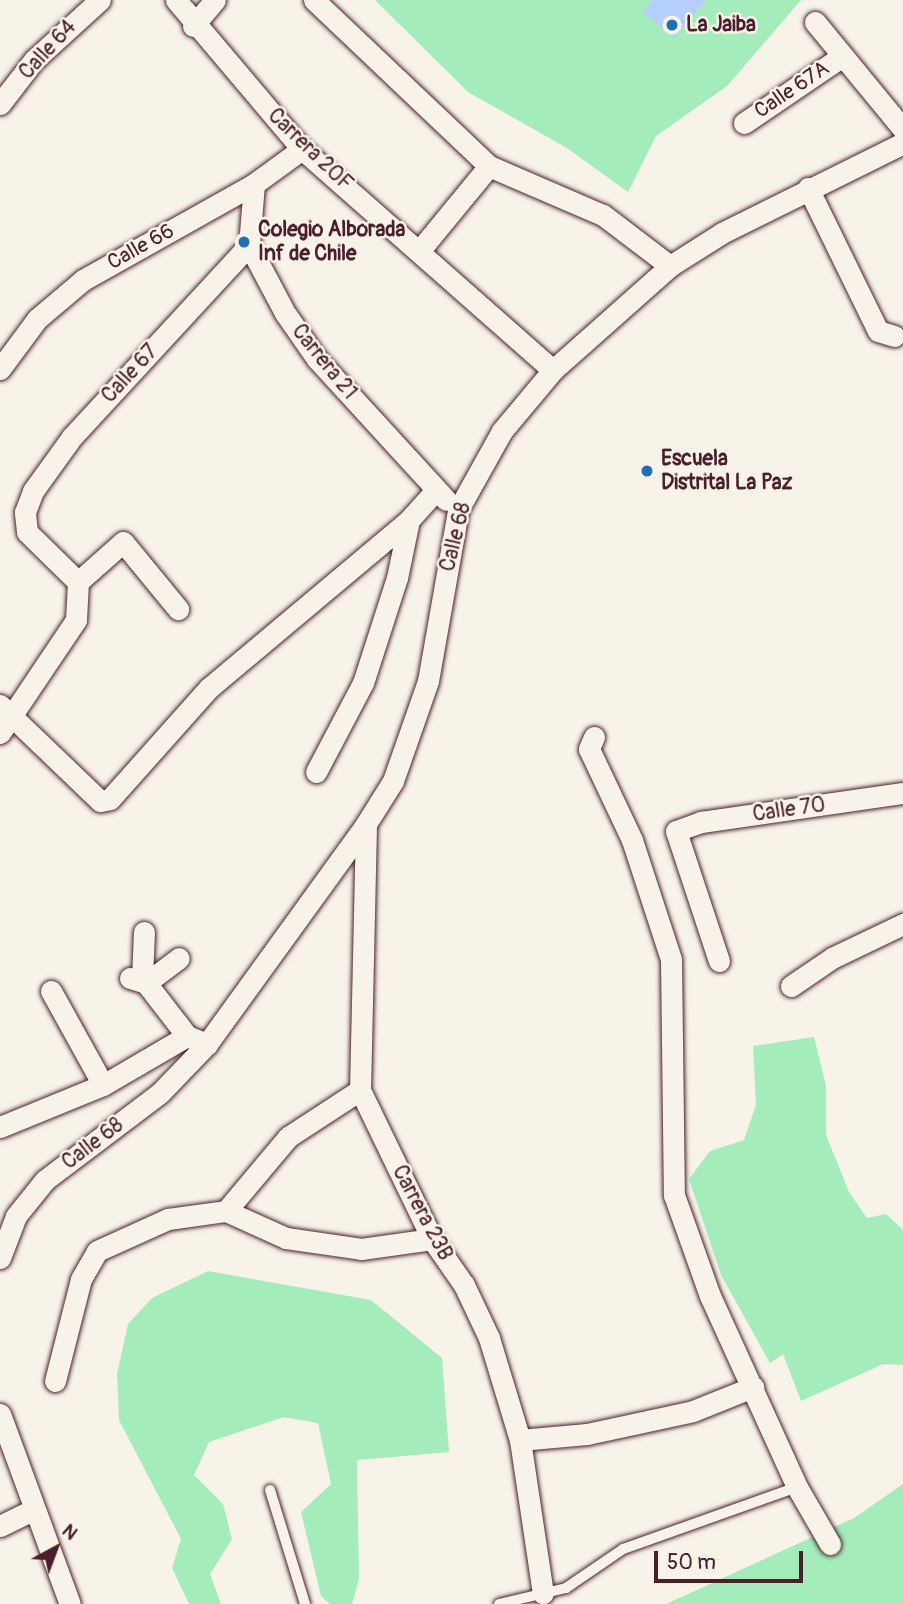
<!DOCTYPE html>
<style>
body{margin:0}
#map{position:relative;width:903px;height:1604px;overflow:hidden;background:#f7f3e8;font-family:Pangolin,sans-serif}
div>[style]{position:absolute}
.green>*{inset:0;background:#a4ecba}
.building>*{inset:0;background:#b4cffc}
.roads{filter:drop-shadow(0 0 2px #4a1f2b) drop-shadow(0 0 2px #4a1f2b)}
.service>*{height:10px;margin:-5px;padding:0 5px;transform-origin:5px;border-radius:5px;background:#f7f3e8}
.minor>*{height:21px;margin:-10.5px;padding:0 10.5px;transform-origin:10.5px;border-radius:10.5px;background:#f7f3e8}
.dots>*{width:19px;height:19px;translate:-50% -50%;box-sizing:border-box;border:4px solid #f7f3e8;border-radius:50%}
span{translate:-50% -50%;white-space:nowrap;text-align:center;line-height:1.15;-webkit-text-stroke:5px #f7f3e8;paint-order:stroke}
.poi-label{font-size:21px;color:#4a1f2b;font-weight:700}
.left{translate:0 -50%;text-align:left}
.street-label{font-size:21px;color:#4a1f2b}
.north{position:absolute;left:21px;top:1513px;width:70px;height:70px;-webkit-text-stroke:5px #f7f3e8;paint-order:stroke;rotate:41deg;font-size:19px;font-weight:700;line-height:28px;text-align:center;color:#4a1f2b}
.north::after{content:'';display:block;margin:auto;width:24px;height:32px;background:#4a1f2b;clip-path:polygon(50% 0,100% 100%,50% 72%,0 100%)}
.scale{position:absolute;left:654px;top:1551px;width:149px;height:32px;box-sizing:border-box;border:4px solid #4a1f2b;border-top:0;padding-left:9px;font-size:21px;line-height:24px;white-space:nowrap;color:#4a1f2b;-webkit-text-stroke:5px #f7f3e8;paint-order:stroke}
</style>
<div id="map">
<div class="green">
<div style="clip-path:polygon(375px 0,801px 0,727px 86px,656px 136px,628px 192px,567px 148px,468px 92px)"></div>
<div style="clip-path:polygon(814px 1037px,826px 1086px,826px 1135px,849px 1192px,867px 1218px,886px 1214px,903px 1230px,903px 1365px,883px 1364px,801px 1401px,783px 1354px,770px 1363px,721px 1275px,689px 1179px,710px 1151px,744px 1140px,756px 1105px,753px 1046px)"></div>
<div style="clip-path:polygon(208px 1271px,371px 1300px,442px 1358px,449px 1452px,357px 1460px,359px 1578px,352px 1604px,330px 1604px,321px 1596px,301px 1512px,331px 1484px,318px 1423px,284px 1417px,209px 1442px,194px 1475px,223px 1504px,232px 1539px,210px 1574px,221px 1604px,189px 1604px,172px 1568px,181px 1539px,119px 1420px,117px 1374px,128px 1324px,152px 1298px)"></div>
<div style="clip-path:polygon(903px 1484px,903px 1604px,666px 1604px,854px 1518px)"></div>
</div>
<div class="building">
<div style="clip-path:polygon(652px 0,706px 0,674px 38px,643px 12px)"></div>
</div>
<div class="roads">
<div class="service">
<div style="left:270px;top:1490px;width:119px;rotate:72.9deg"></div>
<div style="left:499px;top:1604px;width:69px;rotate:-13.4deg"></div>
<div style="left:566px;top:1588px;width:69px;rotate:-34.4deg"></div>
<div style="left:623px;top:1549px;width:185px;rotate:-19.6deg"></div>
</div>
<div class="minor">
<div style="left:176px;top:0;width:195px;rotate:49.8deg"></div>
<div style="left:302px;top:149px;width:334px;rotate:41.4deg"></div>
<div style="left:314px;top:0;width:241px;rotate:43.5deg"></div>
<div style="left:489px;top:166px;width:124px;rotate:23.3deg"></div>
<div style="left:603px;top:215px;width:84px;rotate:37.3deg"></div>
<div style="left:815px;top:22px;width:139px;rotate:50.6deg"></div>
<div style="left:193px;top:26px;width:34px;rotate:-50deg"></div>
<div style="left:0;top:104px;width:56px;rotate:-52.3deg"></div>
<div style="left:34px;top:60px;width:89px;rotate:-42.3deg"></div>
<div style="left:744px;top:123px;width:117px;rotate:-34.2deg"></div>
<div style="left:254px;top:184px;width:61px;rotate:94.7deg"></div>
<div style="left:249px;top:245px;width:77px;rotate:62.1deg"></div>
<div style="left:285px;top:313px;width:56px;rotate:55.2deg"></div>
<div style="left:317px;top:359px;width:191px;rotate:47.5deg"></div>
<div style="left:808px;top:188px;width:159px;rotate:63.9deg"></div>
<div style="left:878px;top:331px;width:17px;rotate:17deg"></div>
<div style="left:420px;top:250px;width:109px;rotate:-50.6deg"></div>
<div style="left:0;top:369px;width:62px;rotate:-53.5deg"></div>
<div style="left:37px;top:319px;width:60px;rotate:-40.3deg"></div>
<div style="left:83px;top:280px;width:196px;rotate:-29.3deg"></div>
<div style="left:254px;top:184px;width:59px;rotate:-36.1deg"></div>
<div style="left:78px;top:582px;width:71px;rotate:-135.6deg"></div>
<div style="left:27px;top:532px;width:20px;rotate:-96deg"></div>
<div style="left:25px;top:512px;width:22px;rotate:-69deg"></div>
<div style="left:33px;top:491px;width:67px;rotate:-54.2deg"></div>
<div style="left:72px;top:437px;width:261px;rotate:-47.3deg"></div>
<div style="left:0;top:705px;width:139px;rotate:43.8deg"></div>
<div style="left:100px;top:801px;width:10px;rotate:-11deg"></div>
<div style="left:110px;top:799px;width:149px;rotate:-48.3deg"></div>
<div style="left:209px;top:688px;width:261px;rotate:-40deg"></div>
<div style="left:409px;top:520px;width:39px;rotate:-48deg"></div>
<div style="left:0;top:733px;width:136px;rotate:-56.1deg"></div>
<div style="left:76px;top:620px;width:38px;rotate:-87deg"></div>
<div style="left:78px;top:582px;width:60px;rotate:-41.6deg"></div>
<div style="left:123px;top:542px;width:87px;rotate:50.6deg"></div>
<div style="left:594px;top:737px;width:13px;rotate:113deg"></div>
<div style="left:589px;top:749px;width:101px;rotate:64.7deg"></div>
<div style="left:632px;top:840px;width:125px;rotate:71.9deg"></div>
<div style="left:671px;top:959px;width:236px;rotate:89.3deg"></div>
<div style="left:674px;top:1195px;width:107px;rotate:70.4deg"></div>
<div style="left:710px;top:1296px;width:210px;rotate:65.5deg"></div>
<div style="left:797px;top:1487px;width:66px;rotate:59.9deg"></div>
<div style="left:316px;top:772px;width:101px;rotate:-62.2deg"></div>
<div style="left:363px;top:683px;width:110px;rotate:-72.1deg"></div>
<div style="left:397px;top:578px;width:59px;rotate:-78.3deg"></div>
<div style="left:366px;top:826px;width:264px;rotate:91.3deg"></div>
<div style="left:360px;top:1090px;width:165px;rotate:64.2deg"></div>
<div style="left:432px;top:1239px;width:56px;rotate:55.2deg"></div>
<div style="left:464px;top:1285px;width:59px;rotate:64.7deg"></div>
<div style="left:489px;top:1338px;width:107px;rotate:73.1deg"></div>
<div style="left:520px;top:1440px;width:155px;rotate:81.5deg"></div>
<div style="left:719px;top:961px;width:137px;rotate:-108.3deg"></div>
<div style="left:676px;top:831px;width:27px;rotate:-20deg"></div>
<div style="left:701px;top:822px;width:204px;rotate:-8.2deg"></div>
<div style="left:130px;top:978px;width:17px;rotate:17deg"></div>
<div style="left:146px;top:983px;width:67px;rotate:52.3deg"></div>
<div style="left:142px;top:979px;width:47px;rotate:-87.6deg"></div>
<div style="left:146px;top:983px;width:41px;rotate:-37.1deg"></div>
<div style="left:791px;top:986px;width:50px;rotate:-34.3deg"></div>
<div style="left:832px;top:958px;width:79px;rotate:-25.6deg"></div>
<div style="left:51px;top:991px;width:107px;rotate:61deg"></div>
<div style="left:0;top:1127px;width:111px;rotate:-22.2deg"></div>
<div style="left:103px;top:1085px;width:97px;rotate:-30.3deg"></div>
<div style="left:187px;top:1036px;width:22px;rotate:22deg"></div>
<div style="left:226px;top:1211px;width:97px;rotate:-50deg"></div>
<div style="left:288px;top:1137px;width:86px;rotate:-33.1deg"></div>
<div style="left:0;top:1258px;width:45px;rotate:-69.1deg"></div>
<div style="left:16px;top:1216px;width:46px;rotate:-51.1deg"></div>
<div style="left:45px;top:1180px;width:144px;rotate:-37.1deg"></div>
<div style="left:160px;top:1093px;width:68px;rotate:-46.2deg"></div>
<div style="left:207px;top:1044px;width:271px;rotate:-54.1deg"></div>
<div style="left:366px;top:824px;width:51px;rotate:-57.9deg"></div>
<div style="left:393px;top:781px;width:106px;rotate:-70.7deg"></div>
<div style="left:428px;top:681px;width:174px;rotate:-80deg"></div>
<div style="left:458px;top:510px;width:90px;rotate:-60.9deg"></div>
<div style="left:502px;top:431px;width:80px;rotate:-50.1deg"></div>
<div style="left:553px;top:370px;width:157px;rotate:-41.6deg"></div>
<div style="left:670px;top:266px;width:62px;rotate:-32.4deg"></div>
<div style="left:722px;top:233px;width:202px;rotate:-26.4deg"></div>
<div style="left:55px;top:1381px;width:105px;rotate:-75.7deg"></div>
<div style="left:81px;top:1279px;width:32px;rotate:-60deg"></div>
<div style="left:97px;top:1251px;width:78px;rotate:-24.3deg"></div>
<div style="left:168px;top:1219px;width:59px;rotate:-7.9deg"></div>
<div style="left:226px;top:1211px;width:66px;rotate:24.2deg"></div>
<div style="left:286px;top:1238px;width:76px;rotate:8.3deg"></div>
<div style="left:361px;top:1249px;width:72px;rotate:-8deg"></div>
<div style="left:0;top:1414px;width:202px;rotate:69.8deg"></div>
<div style="left:520px;top:1440px;width:67px;rotate:-5.1deg"></div>
<div style="left:587px;top:1434px;width:108px;rotate:-12.2deg"></div>
<div style="left:693px;top:1411px;width:65px;rotate:-21.8deg"></div>
<div style="left:0;top:1526px;width:37px;rotate:-26deg"></div>
</div>
</div>
<div class="dots">
<div style="left:672px;top:25px;background:#1f6fb2"></div>
<div style="left:244px;top:242px;background:#1f6fb2"></div>
<div style="left:647px;top:471px;background:#1f6fb2"></div>
</div>
<div class="poi-label">
<span class="left" style="left:686px;top:25px">La Jaiba</span>
<span class="left" style="left:258px;top:242px">Colegio Alborada<br>Inf de Chile</span>
<span class="left" style="left:661px;top:471px">Escuela<br>Distrital La Paz</span>
</div>
<div class="street-label">
<span style="left:48px;top:50px;rotate:-47deg">Calle 64</span>
<span style="left:792px;top:90px;rotate:-34deg">Calle 67A</span>
<span style="left:310px;top:150px;rotate:44deg">Carrera 20F</span>
<span style="left:141px;top:247px;rotate:-29deg">Calle 66</span>
<span style="left:324px;top:362px;rotate:51deg">Carrera 21</span>
<span style="left:130px;top:374px;rotate:-47deg">Calle 67</span>
<span style="left:456px;top:537px;rotate:-76deg">Calle 68</span>
<span style="left:789px;top:810px;rotate:-8deg">Calle 70</span>
<span style="left:93px;top:1144px;rotate:-37deg">Calle 68</span>
<span style="left:422px;top:1213px;rotate:62deg">Carrera 23B</span>
</div>
<div class="north">N</div>
<div class="scale">50 m</div>
</div>
